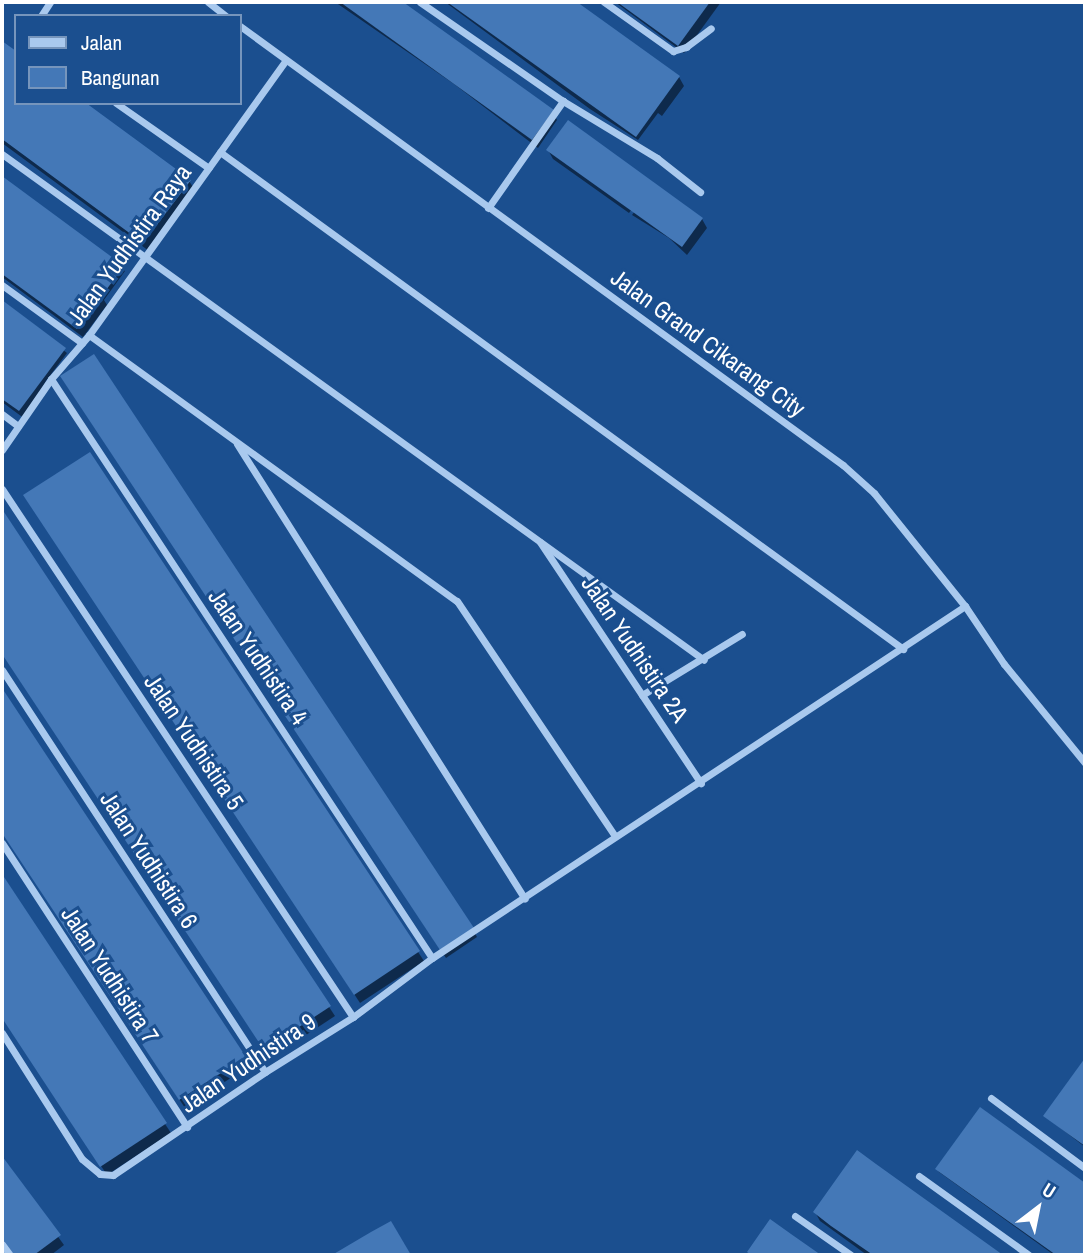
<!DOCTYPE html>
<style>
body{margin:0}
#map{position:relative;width:1087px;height:1257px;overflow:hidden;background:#1b4f8f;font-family:"Archivo Narrow",sans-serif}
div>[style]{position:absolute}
.shadow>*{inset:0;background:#0007}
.building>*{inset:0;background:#4478b7}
.street>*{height:7px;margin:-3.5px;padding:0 3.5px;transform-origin:3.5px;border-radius:3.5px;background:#a9c9ee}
span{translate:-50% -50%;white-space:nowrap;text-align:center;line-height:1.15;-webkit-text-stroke:6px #1b4f8f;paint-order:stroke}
.street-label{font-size:24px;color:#fff}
.frame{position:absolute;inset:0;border:4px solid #fff;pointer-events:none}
.legend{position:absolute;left:14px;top:14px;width:228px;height:91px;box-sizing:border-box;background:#1b4f8f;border:2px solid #7695bc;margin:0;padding:9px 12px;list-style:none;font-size:21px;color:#fff}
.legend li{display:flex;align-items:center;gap:14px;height:35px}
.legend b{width:35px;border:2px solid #7695bc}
.north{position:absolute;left:1003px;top:1173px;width:70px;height:70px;-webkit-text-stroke:5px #1b4f8f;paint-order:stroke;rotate:32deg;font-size:19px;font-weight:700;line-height:28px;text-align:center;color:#fff}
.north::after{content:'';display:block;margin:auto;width:24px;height:32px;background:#fff;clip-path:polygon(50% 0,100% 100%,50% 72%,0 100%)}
</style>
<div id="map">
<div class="shadow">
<div style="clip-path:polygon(335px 2px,400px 2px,552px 111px,557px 120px,538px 148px,454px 84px)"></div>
<div style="clip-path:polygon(445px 2px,574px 2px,679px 77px,684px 86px,662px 116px,658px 113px,638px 140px,590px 109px)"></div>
<div style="clip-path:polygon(615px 2px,721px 2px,684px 53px)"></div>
<div style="clip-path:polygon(2px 43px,16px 53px,16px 103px,189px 181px,195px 190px,149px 251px,2px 143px)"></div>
<div style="clip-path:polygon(568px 123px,702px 219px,707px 228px,687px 255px,669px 238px,632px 215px,653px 186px,651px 183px,629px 213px,553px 159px,548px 150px)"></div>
<div style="clip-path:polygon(2px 178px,125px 271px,104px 300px,107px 305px,83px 337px,2px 277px)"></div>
<div style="clip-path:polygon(2px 302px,67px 353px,46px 381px,25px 419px,2px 402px)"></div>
<div style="clip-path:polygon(2px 512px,335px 1016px,271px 1058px,2px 652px)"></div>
<div style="clip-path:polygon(252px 663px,472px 928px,477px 937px,446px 958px)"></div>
<div style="clip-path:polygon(2px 691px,249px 1066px,185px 1108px,2px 830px)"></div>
<div style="clip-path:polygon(299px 771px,424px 961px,360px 1003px,239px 818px)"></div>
<div style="clip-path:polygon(2px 877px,171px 1133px,107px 1175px,2px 1016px)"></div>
<div style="clip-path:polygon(1085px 1061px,1085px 1147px,1045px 1116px)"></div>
<div style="clip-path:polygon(980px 1109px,1085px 1185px,1085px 1255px,1054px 1255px,939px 1172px,937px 1169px)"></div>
<div style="clip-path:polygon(857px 1153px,1000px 1255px,867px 1255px,820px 1221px,815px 1212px)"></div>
<div style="clip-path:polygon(2px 1159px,64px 1245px,51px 1255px,15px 1255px,2px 1238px)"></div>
</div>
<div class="building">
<div style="clip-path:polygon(340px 2px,403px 2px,554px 110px,532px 140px)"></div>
<div style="clip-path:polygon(447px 2px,577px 2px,680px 76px,636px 137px)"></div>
<div style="clip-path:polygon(617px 2px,710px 2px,678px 46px)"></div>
<div style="clip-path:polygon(2px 41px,16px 51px,16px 103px,86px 103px,191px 180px,143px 243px,2px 139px)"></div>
<div style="clip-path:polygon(568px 120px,703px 218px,682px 247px,546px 150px)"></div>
<div style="clip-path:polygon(2px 176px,124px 266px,77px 329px,2px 274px)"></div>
<div style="clip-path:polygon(2px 300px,66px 348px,19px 411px,2px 399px)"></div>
<div style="clip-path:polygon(94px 354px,474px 928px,440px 950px,60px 376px)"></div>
<div style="clip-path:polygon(90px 452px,420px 951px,354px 995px,23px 495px)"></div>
<div style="clip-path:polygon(2px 509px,331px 1006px,264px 1050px,2px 654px)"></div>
<div style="clip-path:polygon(2px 688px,246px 1057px,179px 1100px,2px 833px)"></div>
<div style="clip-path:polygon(2px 874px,167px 1123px,100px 1167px,2px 1018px)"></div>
<div style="clip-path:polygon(1085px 1058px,1085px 1146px,1043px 1116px)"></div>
<div style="clip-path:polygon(980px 1107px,1085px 1183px,1085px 1255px,1056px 1255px,935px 1169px)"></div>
<div style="clip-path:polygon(857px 1150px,876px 1164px,1003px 1255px,873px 1255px,831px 1226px,813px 1212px)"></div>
<div style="clip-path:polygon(2px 1156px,61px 1235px,34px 1255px,14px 1255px,2px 1238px)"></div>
<div style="clip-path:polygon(770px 1219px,791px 1234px,821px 1255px,751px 1255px,747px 1252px)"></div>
<div style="clip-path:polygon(391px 1221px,411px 1255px,332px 1255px,371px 1232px)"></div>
</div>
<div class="street">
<div style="left:208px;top:2px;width:23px;rotate:38deg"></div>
<div style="left:420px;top:2px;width:174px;rotate:34.7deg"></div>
<div style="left:563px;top:101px;width:110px;rotate:31.2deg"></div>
<div style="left:657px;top:158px;width:55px;rotate:38.3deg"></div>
<div style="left:604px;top:2px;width:85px;rotate:35.4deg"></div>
<div style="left:673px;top:51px;width:14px;rotate:-17deg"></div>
<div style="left:686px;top:47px;width:31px;rotate:-37deg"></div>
<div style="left:41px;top:16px;width:17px;rotate:-57deg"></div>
<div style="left:240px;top:26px;width:746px;rotate:36.06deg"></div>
<div style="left:843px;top:465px;width:42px;rotate:42.1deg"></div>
<div style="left:874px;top:493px;width:145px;rotate:51.2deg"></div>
<div style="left:965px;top:606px;width:70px;rotate:56.1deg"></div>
<div style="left:1004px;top:664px;width:128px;rotate:50.7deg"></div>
<div style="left:116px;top:103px;width:113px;rotate:35deg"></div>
<div style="left:220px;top:152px;width:845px;rotate:36.04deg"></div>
<div style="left:2px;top:154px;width:865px;rotate:35.78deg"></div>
<div style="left:488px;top:208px;width:131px;rotate:-55deg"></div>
<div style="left:2px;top:285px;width:99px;rotate:35.9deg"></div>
<div style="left:89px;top:335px;width:454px;rotate:35.9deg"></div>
<div style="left:457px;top:601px;width:283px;rotate:56.1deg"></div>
<div style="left:51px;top:379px;width:693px;rotate:56.65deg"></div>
<div style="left:2px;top:414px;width:20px;rotate:37deg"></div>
<div style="left:237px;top:444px;width:538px;rotate:57.67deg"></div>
<div style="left:2px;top:450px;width:86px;rotate:-55.4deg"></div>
<div style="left:51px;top:379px;width:58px;rotate:-49.2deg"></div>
<div style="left:89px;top:335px;width:338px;rotate:-54.4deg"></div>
<div style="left:2px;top:489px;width:634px;rotate:56.39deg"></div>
<div style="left:540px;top:542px;width:290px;rotate:56.3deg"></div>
<div style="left:2px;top:670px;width:480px;rotate:56.8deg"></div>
<div style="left:642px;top:695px;width:117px;rotate:-31.4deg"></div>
<div style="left:2px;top:843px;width:339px;rotate:56.9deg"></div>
<div style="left:2px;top:1033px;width:149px;rotate:57.6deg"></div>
<div style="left:82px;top:1159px;width:23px;rotate:40deg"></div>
<div style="left:100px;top:1174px;width:13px;rotate:4deg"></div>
<div style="left:113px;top:1175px;width:184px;rotate:-34.1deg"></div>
<div style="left:265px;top:1072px;width:104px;rotate:-32deg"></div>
<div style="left:353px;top:1017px;width:99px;rotate:-36.8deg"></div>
<div style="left:432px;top:958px;width:639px;rotate:-33.44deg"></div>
<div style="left:991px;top:1098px;width:117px;rotate:36.7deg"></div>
<div style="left:919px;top:1176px;width:135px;rotate:35.7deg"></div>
<div style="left:795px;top:1216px;width:68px;rotate:34.9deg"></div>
<div style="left:2px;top:1244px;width:14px;rotate:54deg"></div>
</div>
<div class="street-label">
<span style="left:129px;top:245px;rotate:-54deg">Jalan Yudhistira Raya</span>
<span style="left:708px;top:343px;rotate:36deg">Jalan Grand Cikarang City</span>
<span style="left:635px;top:649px;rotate:56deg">Jalan Yudhistira 2A</span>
<span style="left:258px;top:657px;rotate:56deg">Jalan Yudhistira 4</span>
<span style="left:194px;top:742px;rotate:56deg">Jalan Yudhistira 5</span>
<span style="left:149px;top:860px;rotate:57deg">Jalan Yudhistira 6</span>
<span style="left:110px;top:975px;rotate:57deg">Jalan Yudhistira 7</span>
<span style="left:248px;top:1063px;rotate:-34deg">Jalan Yudhistira 9</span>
</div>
<div class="frame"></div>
<ul class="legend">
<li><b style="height:9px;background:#a9c9ee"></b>Jalan</li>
<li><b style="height:19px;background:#4478b7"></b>Bangunan</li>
</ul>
<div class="north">U</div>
</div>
